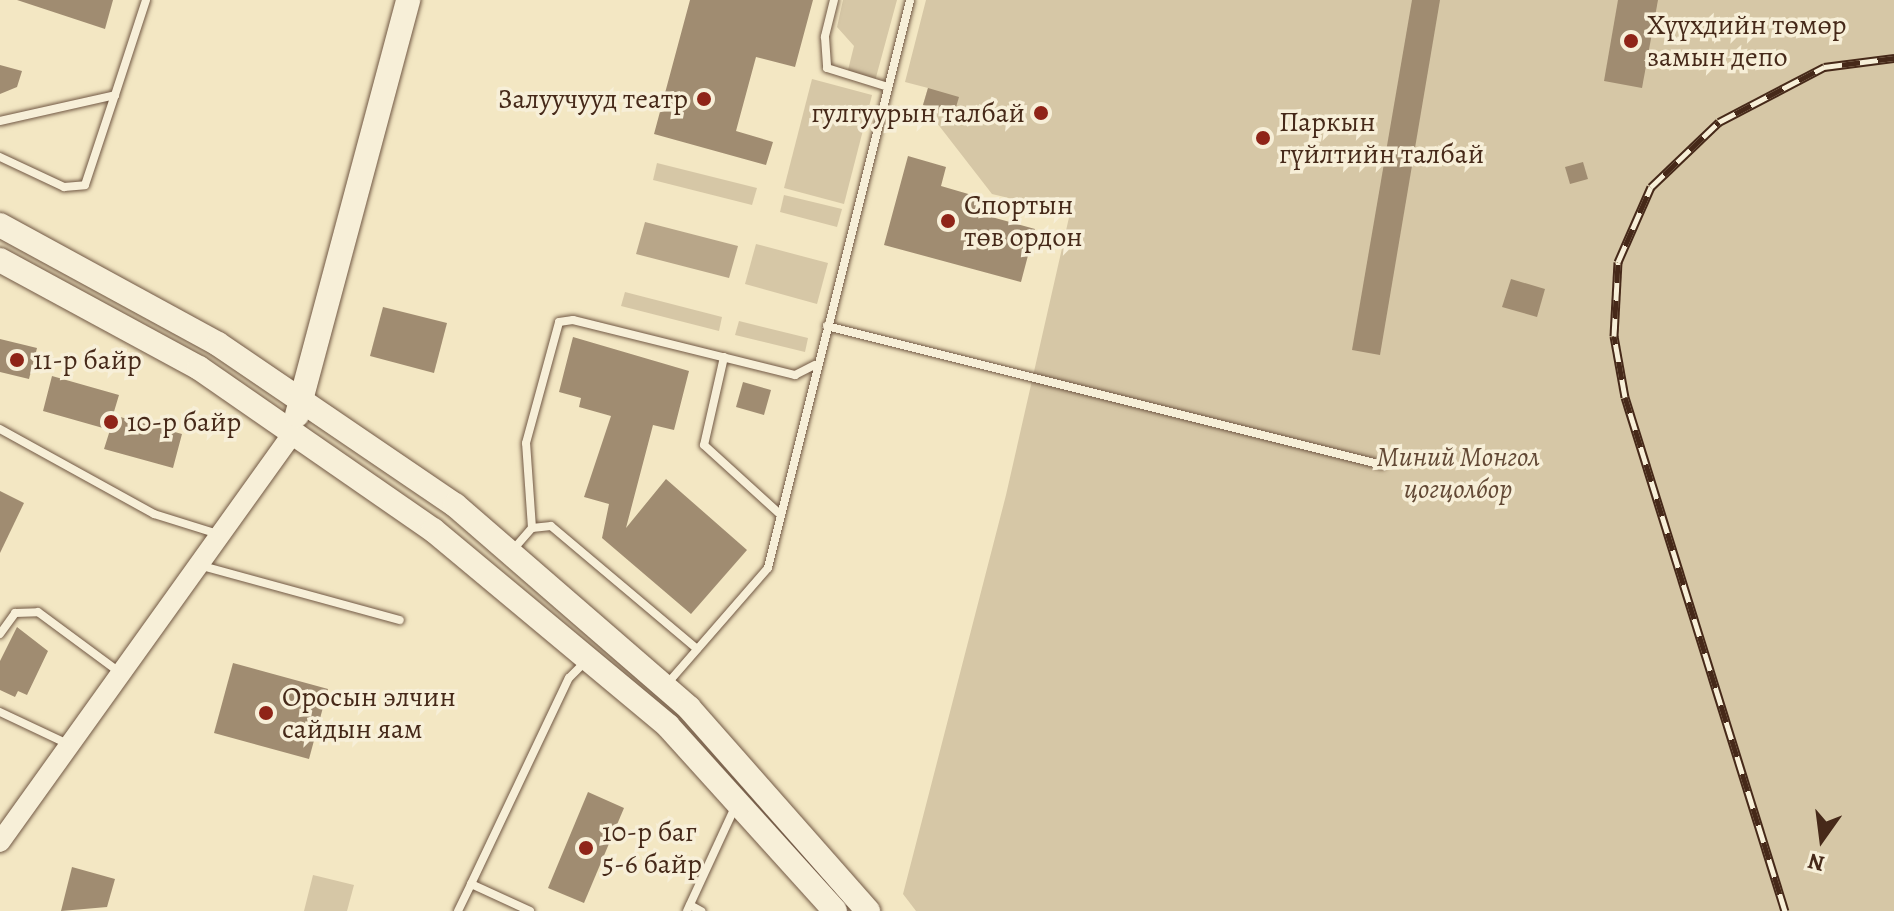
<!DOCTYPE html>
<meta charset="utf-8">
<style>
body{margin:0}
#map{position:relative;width:1894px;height:911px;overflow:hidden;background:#f3e7c3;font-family:Alegreya,serif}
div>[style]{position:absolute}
.green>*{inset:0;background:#d6c7a6}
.water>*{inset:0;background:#b8a689}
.building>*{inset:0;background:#a08c71}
.roads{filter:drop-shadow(0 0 2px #715844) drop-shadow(0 0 2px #715844)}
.service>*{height:8px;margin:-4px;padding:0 4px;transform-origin:4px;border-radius:4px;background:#f7efd8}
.tertiary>*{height:20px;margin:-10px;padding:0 10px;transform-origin:10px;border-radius:10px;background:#f7efd8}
.secondary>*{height:24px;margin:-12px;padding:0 12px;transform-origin:12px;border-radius:12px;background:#f7efd8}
.rail>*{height:9px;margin-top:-4.5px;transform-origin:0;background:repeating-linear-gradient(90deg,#f7efd8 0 18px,#462919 0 36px);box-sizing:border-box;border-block:2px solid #462919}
.dots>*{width:22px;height:22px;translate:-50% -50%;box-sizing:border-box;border:4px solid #f7efd8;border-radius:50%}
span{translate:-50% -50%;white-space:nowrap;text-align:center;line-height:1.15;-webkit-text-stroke:7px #f7efd8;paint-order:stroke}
.poi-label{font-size:28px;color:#462919}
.left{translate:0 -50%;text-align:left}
.right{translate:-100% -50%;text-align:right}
.park-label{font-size:28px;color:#634935;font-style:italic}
.north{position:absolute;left:1782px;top:799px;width:80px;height:80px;-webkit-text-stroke:6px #f7efd8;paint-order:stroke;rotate:194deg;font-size:22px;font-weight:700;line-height:32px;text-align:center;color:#462919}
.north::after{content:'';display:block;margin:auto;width:28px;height:36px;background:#462919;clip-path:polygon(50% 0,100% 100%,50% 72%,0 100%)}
</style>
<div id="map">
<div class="green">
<div style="clip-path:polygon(843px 0,897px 0,875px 81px,847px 74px,854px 46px,837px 27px)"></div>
<div style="clip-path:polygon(926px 0,1894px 0,1894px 911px,916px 911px,903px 894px,1006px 495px,1070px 213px,992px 194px,923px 105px,928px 88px,905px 82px)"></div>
<div style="clip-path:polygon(812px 79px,872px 95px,844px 204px,784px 188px)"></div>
<div style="clip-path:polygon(657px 163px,757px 188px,752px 205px,653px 180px)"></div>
<div style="clip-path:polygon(784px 195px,842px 209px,837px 227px,780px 212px)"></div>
<div style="clip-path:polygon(756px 244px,828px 263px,817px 304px,745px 284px)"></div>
<div style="clip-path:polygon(625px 292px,722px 317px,719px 331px,621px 306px)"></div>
<div style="clip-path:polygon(739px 321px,808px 338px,805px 352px,735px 335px)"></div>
<div style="clip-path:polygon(313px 875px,354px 885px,347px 911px,304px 911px)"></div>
</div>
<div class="water">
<div style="clip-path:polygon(645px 222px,738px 246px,729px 278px,636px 254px)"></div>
</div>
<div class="building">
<div style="clip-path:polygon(17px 0,113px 0,105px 29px)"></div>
<div style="clip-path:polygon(690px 0,813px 0,795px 67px,756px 57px,736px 131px,773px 142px,766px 165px,654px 134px)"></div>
<div style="clip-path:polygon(1412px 0,1440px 0,1380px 355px,1352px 350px)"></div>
<div style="clip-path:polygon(1618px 0,1658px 0,1642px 88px,1604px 81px)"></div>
<div style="clip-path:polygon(0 65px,22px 71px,17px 87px,0 94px)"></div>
<div style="clip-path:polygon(928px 88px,959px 97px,954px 114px,923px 105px)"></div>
<div style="clip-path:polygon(908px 156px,946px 167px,941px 186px,982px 198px,977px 213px,1035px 229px,1021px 282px,884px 245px)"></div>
<div style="clip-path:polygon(1583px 162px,1588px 179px,1570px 184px,1565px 167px)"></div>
<div style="clip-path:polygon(1511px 279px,1545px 289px,1537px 317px,1502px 307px)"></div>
<div style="clip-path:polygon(383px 307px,447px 323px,434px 373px,370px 356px)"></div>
<div style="clip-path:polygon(573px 337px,689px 371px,674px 430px,653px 425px,626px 528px,666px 479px,747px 550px,691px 614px,602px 538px,609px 504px,584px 497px,611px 416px,579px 407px,581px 398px,559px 392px)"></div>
<div style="clip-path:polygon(0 339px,37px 348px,29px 379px,0 372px)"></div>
<div style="clip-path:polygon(52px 376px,119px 395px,113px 415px,182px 434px,173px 468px,104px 449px,110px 430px,43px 411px)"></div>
<div style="clip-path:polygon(743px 382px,771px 390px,764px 415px,736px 407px)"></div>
<div style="clip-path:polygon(0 491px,24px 503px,0 553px)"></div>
<div style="clip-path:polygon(17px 627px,48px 651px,27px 695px,18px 691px,15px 697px,0 690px,0 661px)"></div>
<div style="clip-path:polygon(233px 663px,328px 689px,309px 759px,214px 733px)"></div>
<div style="clip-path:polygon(588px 792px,624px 808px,584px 903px,548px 888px)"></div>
<div style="clip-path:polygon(72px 867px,115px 879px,107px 907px,61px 911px)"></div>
</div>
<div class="roads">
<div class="service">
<div style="left:834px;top:0;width:38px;rotate:104deg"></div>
<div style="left:825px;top:37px;width:31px;rotate:86deg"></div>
<div style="left:827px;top:68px;width:64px;rotate:17.3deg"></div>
<div style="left:0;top:121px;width:118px;rotate:-12.7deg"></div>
<div style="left:115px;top:95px;width:100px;rotate:-71.9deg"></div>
<div style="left:0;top:157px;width:71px;rotate:25.1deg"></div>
<div style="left:64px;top:187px;width:21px;rotate:-5deg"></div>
<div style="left:85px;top:185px;width:95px;rotate:-71.6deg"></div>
<div style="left:827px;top:326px;width:572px;rotate:14.06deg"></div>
<div style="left:724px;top:357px;width:90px;rotate:102.8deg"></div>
<div style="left:704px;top:445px;width:104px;rotate:42.3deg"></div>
<div style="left:0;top:429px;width:176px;rotate:28.9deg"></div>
<div style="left:154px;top:514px;width:67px;rotate:17.4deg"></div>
<div style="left:532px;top:528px;width:85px;rotate:-94deg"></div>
<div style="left:526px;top:443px;width:125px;rotate:-74.7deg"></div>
<div style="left:559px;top:322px;width:14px;rotate:-8deg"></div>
<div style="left:573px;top:320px;width:229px;rotate:13.9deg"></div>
<div style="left:795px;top:375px;width:22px;rotate:-27deg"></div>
<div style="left:511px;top:552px;width:32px;rotate:-49deg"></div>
<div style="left:532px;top:528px;width:19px;rotate:-6deg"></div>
<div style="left:551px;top:526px;width:191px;rotate:40.1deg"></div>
<div style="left:202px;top:566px;width:205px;rotate:15.3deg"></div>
<div style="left:0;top:634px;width:26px;rotate:-54deg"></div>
<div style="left:15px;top:613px;width:23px;rotate:-2deg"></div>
<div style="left:38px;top:612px;width:101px;rotate:36.5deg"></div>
<div style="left:667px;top:684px;width:154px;rotate:-49deg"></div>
<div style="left:768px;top:568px;width:585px;rotate:-75.96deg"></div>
<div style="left:0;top:712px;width:77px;rotate:25.2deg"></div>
<div style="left:690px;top:905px;width:13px;rotate:29deg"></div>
<div style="left:458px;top:911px;width:30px;rotate:-64deg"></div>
<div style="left:530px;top:911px;width:65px;rotate:-155.4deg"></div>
<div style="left:471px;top:884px;width:228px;rotate:-64.6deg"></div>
<div style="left:569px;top:678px;width:24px;rotate:-45deg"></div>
<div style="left:687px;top:911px;width:117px;rotate:-65.2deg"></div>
</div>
<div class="tertiary">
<div style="left:0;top:842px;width:503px;rotate:-54.38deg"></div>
</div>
<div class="secondary">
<div style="left:0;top:225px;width:248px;rotate:28.6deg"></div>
<div style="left:218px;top:344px;width:287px;rotate:34.2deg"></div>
<div style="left:455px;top:505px;width:310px;rotate:40.9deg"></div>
<div style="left:689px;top:708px;width:271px;rotate:48.6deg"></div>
<div style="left:0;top:260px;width:226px;rotate:28.5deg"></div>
<div style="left:199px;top:368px;width:285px;rotate:34.7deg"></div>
<div style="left:433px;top:530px;width:306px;rotate:39.8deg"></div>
<div style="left:668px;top:726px;width:249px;rotate:47.9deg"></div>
<div style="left:297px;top:415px;width:430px;rotate:-75deg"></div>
</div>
</div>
<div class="rail">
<div style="left:1785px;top:911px;width:538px;rotate:-107.29deg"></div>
<div style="left:1625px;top:397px;width:62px;rotate:-100.2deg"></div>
<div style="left:1614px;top:336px;width:74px;rotate:-86.9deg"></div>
<div style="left:1618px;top:262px;width:82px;rotate:-66.3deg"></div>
<div style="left:1651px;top:187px;width:94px;rotate:-43.7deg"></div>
<div style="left:1719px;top:122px;width:119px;rotate:-27.6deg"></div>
<div style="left:1824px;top:67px;width:71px;rotate:-7.3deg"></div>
</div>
<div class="dots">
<div style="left:1631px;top:41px;background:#8f2418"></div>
<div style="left:704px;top:99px;background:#8f2418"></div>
<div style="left:1041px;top:113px;background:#8f2418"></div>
<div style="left:1263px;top:138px;background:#8f2418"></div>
<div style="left:948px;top:221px;background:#8f2418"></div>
<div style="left:17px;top:360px;background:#8f2418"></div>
<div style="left:111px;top:422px;background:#8f2418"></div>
<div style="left:266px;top:713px;background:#8f2418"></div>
<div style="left:586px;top:848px;background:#8f2418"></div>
</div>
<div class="poi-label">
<span class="left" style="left:1647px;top:41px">Хүүхдийн төмөр<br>замын депо</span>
<span class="right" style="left:688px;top:99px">Залуучууд театр</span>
<span class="right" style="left:1025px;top:113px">гулгуурын талбай</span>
<span class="left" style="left:1279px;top:138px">Паркын<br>гүйлтийн талбай</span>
<span class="left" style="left:964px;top:221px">Спортын<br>төв ордон</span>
<span class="left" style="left:33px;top:360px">11-р байр</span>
<span class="left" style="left:127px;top:422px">10-р байр</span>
<span class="left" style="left:282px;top:713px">Оросын элчин<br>сайдын яам</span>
<span class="left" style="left:602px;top:848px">10-р баг<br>5-6 байр</span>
</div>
<div class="park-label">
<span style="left:1458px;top:473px">Миний Монгол<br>цогцолбор</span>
</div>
<div class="north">N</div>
</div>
